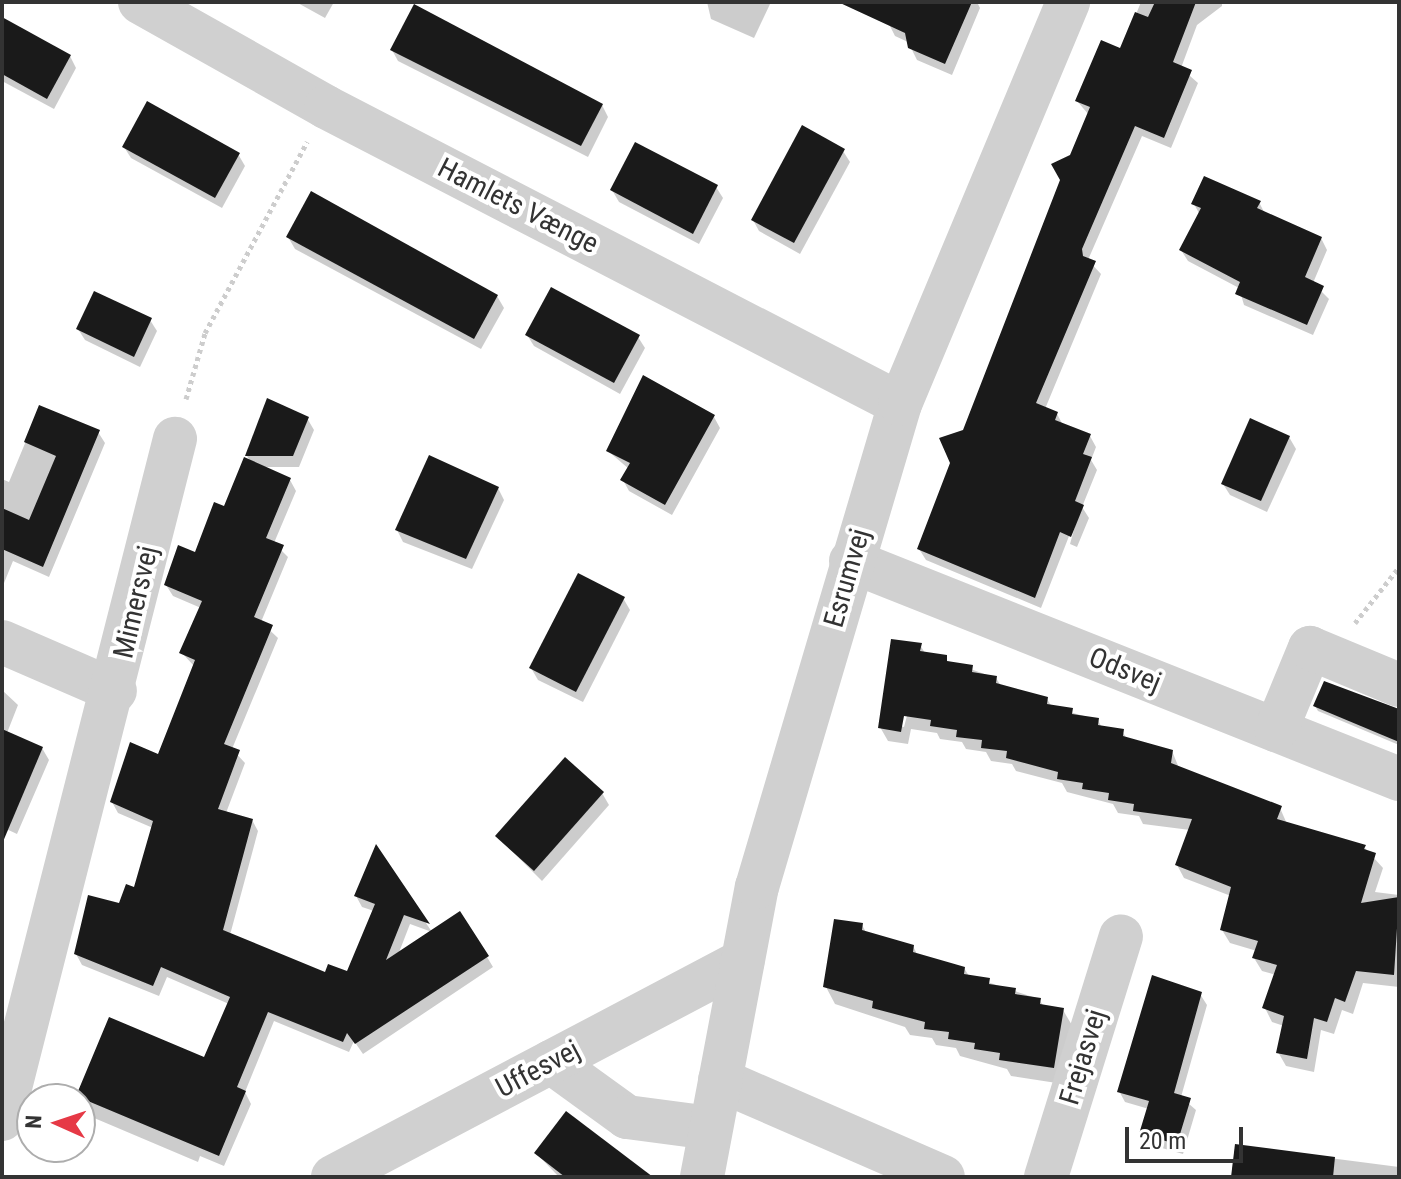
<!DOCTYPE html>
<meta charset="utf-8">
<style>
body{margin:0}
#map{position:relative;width:1401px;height:1179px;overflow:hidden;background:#fff;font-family:"Roboto Condensed",sans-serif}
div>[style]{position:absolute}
.shadow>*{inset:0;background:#0003}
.building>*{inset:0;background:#1a1a1a}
.path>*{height:5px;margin-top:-2.5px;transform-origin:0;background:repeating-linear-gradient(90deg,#cdcdcd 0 4px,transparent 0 8px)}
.minor>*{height:44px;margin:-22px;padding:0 22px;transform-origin:22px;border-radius:22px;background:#d0d0d0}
span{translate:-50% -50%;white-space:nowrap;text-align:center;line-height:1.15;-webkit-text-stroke:8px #fff;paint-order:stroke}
.street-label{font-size:28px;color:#333}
.frame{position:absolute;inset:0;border:4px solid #333;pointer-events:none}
.north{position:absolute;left:16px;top:1083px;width:80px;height:80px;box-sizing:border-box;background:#fff;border:2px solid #adadad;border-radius:50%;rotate:273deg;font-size:22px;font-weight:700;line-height:32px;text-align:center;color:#333}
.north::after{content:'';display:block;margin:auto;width:28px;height:36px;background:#e63946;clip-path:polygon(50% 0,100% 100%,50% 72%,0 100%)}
.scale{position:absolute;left:1125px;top:1127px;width:118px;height:36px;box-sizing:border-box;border:4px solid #333;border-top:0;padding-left:10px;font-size:24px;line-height:28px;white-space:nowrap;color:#333;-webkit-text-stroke:6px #fff;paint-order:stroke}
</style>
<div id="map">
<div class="shadow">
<div style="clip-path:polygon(296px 2px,334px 2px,325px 18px)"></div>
<div style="clip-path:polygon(707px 2px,771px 2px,754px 38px,711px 19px)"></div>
<div style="clip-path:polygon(895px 2px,977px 2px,980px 8px,952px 75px,917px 60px,908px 42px,895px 36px,889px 24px)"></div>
<div style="clip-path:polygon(1141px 2px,1222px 2px,1222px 6px,1197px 25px,1181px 68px,1198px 83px,1171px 148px,1142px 136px,1088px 260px,1101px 274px,1045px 409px,1057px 414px,1063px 425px,1090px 436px,1096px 447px,1091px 460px,1097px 470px,1082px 507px,1089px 518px,1077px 547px,1070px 544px,1080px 508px,1041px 608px,926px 560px,919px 549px,1089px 115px,1077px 101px,1121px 51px)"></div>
<div style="clip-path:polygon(2px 19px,70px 56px,76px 68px,54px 109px,2px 81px)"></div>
<div style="clip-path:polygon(392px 50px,602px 105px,608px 117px,588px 157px,398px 61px)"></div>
<div style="clip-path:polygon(124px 147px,238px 154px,245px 166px,222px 208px,131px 158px)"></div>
<div style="clip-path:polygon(843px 151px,850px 162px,800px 254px,759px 231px,753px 220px)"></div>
<div style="clip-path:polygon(716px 187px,723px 198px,699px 244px,619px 202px,612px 190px)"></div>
<div style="clip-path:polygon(1259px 202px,1265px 214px,1321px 238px,1327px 250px,1313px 283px,1329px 299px,1313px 335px,1244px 305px,1239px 288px,1188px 261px,1181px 250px,1200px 215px,1194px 204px)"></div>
<div style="clip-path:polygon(288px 237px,497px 296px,504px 308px,481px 349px,295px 249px)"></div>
<div style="clip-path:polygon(150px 320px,157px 331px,140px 367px,85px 340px,78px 329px)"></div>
<div style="clip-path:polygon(527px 335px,638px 337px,645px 348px,620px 394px,534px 346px)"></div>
<div style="clip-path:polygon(40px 407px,98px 432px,105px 443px,49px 577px,13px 561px,2px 588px,2px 479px,9px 482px)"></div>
<div style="clip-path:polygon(714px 417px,720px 428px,672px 515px,629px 491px,623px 480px,629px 469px,608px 451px)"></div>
<div style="clip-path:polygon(evenodd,307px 418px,314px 430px,299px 467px,262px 467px,290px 480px,296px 491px,274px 543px,288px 557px,261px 622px,278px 638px,232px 749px,245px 763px,226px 813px,252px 820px,258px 831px,230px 935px,326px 975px,348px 974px,374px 911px,362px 907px,356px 896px,376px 848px,432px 932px,487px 957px,493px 967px,363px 1054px,354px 1041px,349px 1052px,274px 1021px,245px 1092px,251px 1104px,224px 1166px,200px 1156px,198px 1162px,80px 1112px,80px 1099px,75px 1099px,110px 1020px,205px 1060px,229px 1004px,167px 977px,159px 996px,82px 965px,76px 954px,135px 890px,153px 828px,118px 813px,112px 802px,159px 756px,194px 666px,182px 653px,201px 608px,173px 596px,166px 585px,196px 554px,225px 509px,250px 461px,247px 456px,307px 418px,410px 924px,432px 932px,398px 955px,410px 924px)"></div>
<div style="clip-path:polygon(1289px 437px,1296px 449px,1267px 512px,1230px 495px,1223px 484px)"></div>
<div style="clip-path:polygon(498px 488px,504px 500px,472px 569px,403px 542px,397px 530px)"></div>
<div style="clip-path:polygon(623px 598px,630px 610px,583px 702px,538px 680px,531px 668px)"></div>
<div style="clip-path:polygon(evenodd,920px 645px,925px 653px,996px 678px,1001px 686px,1047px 699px,1052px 707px,1098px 720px,1102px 728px,1122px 731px,1127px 739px,1172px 751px,1179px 768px,1280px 808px,1287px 824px,1364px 847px,1383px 868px,1375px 892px,1399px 895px,1399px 987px,1363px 983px,1353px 1014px,1342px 1010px,1334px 1034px,1321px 1030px,1314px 1072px,1286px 1066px,1278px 1052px,1284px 1026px,1272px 1022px,1265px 1008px,1276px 975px,1262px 971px,1254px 958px,1257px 951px,1230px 943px,1222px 930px,1231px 896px,1184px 878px,1177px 865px,1190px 830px,1143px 824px,1139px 816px,1118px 813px,1113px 804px,1067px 792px,1062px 783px,1016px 771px,1012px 764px,991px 761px,986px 752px,966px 749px,962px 742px,940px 739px,937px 733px,911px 729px,908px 744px,888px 741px,880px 727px,920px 645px,905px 707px,909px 708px,904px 727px,900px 726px,905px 707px)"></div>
<div style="clip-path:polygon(2px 690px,18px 705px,7px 733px,42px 748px,49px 760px,17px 834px,2px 827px)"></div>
<div style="clip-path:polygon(1315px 706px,1399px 710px,1399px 745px,1318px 711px)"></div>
<div style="clip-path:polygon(602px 793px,609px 805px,542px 881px,497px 836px)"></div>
<div style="clip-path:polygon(862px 925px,867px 934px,913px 946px,918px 956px,964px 968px,969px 976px,1039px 999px,1044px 1007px,1063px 1010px,1073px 1027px,1063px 1084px,1011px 1076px,1007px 1069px,960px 1056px,956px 1048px,936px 1045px,932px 1038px,910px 1035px,905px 1027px,835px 1004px,826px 987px)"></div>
<div style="clip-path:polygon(1200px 994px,1207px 1005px,1181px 1097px,1196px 1110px,1183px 1154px,1148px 1144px,1142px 1133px,1149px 1109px,1125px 1102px,1119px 1091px)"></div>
<div style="clip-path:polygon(1237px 1146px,1399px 1167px,1399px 1177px,1233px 1177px)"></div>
<div style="clip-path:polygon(536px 1153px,650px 1177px,559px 1177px)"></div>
</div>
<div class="building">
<div style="clip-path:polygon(838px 2px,972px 2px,945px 64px,908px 48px,905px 33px)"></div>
<div style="clip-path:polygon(1155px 2px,1196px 2px,1173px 62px,1192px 70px,1164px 138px,1135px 126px,1082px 249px,1083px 256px,1096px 261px,1036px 403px,1058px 412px,1055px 420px,1091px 434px,1083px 454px,1092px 457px,1075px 501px,1084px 505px,1071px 537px,1060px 532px,1035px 598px,917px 549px,950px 463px,939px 438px,963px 430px,1060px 180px,1051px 164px,1070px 155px,1090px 107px,1075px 101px,1101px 40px,1120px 48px,1135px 12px,1148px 17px)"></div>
<div style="clip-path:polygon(414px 4px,603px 104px,581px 146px,390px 50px)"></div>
<div style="clip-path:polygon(2px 17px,71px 55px,47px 99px,2px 74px)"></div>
<div style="clip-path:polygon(147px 101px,240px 153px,215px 198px,122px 147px)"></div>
<div style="clip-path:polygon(802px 125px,845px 149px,794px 243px,751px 220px)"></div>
<div style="clip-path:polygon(635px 142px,718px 185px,693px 234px,610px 190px)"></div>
<div style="clip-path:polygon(1204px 176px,1261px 201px,1257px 208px,1322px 237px,1305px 277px,1324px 286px,1307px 325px,1235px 294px,1240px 282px,1179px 250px,1201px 208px,1191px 204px)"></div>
<div style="clip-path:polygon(311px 191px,498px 295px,474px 339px,286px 237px)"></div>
<div style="clip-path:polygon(551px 287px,640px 335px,614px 383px,525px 335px)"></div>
<div style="clip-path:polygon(94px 291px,152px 318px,134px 357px,76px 329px)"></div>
<div style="clip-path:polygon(643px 375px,715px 415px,665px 505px,620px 480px,630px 463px,606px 451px)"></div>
<div style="clip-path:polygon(267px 398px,309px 417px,293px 456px,245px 456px)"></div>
<div style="clip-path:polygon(39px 405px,100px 430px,43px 567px,2px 549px,2px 508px,29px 520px,56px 456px,24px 442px)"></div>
<div style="clip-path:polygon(1250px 418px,1290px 436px,1261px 501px,1221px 484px)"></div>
<div style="clip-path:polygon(429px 455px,499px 487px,466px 559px,395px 530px)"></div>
<div style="clip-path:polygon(244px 457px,291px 478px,266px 538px,284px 545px,254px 617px,273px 625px,224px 744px,240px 750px,218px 809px,253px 819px,223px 930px,325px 972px,328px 964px,347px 971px,375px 904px,354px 896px,376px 844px,430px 924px,404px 915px,386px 960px,460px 911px,489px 956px,355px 1044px,347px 1033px,343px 1042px,268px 1012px,237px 1087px,246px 1091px,219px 1156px,76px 1096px,109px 1017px,204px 1057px,230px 997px,161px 967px,153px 986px,74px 954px,88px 895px,119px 903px,126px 884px,134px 887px,153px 821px,110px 802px,130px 742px,158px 754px,195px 660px,179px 653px,202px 601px,164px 585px,178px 545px,195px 552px,214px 502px,224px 506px)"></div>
<div style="clip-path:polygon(578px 573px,625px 597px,576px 692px,529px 668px)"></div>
<div style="clip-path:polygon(891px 639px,922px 643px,920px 651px,947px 655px,947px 661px,973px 665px,972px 672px,997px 676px,996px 683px,1048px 697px,1047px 704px,1073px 708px,1072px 714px,1099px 718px,1098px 725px,1124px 729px,1123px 736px,1173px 750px,1171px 763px,1282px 806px,1277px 819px,1366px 845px,1364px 849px,1376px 853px,1361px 903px,1399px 897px,1394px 975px,1356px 971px,1345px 1002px,1335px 998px,1327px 1022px,1314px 1018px,1307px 1059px,1276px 1053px,1284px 1016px,1262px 1008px,1277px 965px,1252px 958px,1258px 941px,1220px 930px,1231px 887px,1175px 865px,1192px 819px,1133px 811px,1134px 804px,1108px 800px,1109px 793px,1082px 789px,1083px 783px,1057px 779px,1058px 772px,1006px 758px,1007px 751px,981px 748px,982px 740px,956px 737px,957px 730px,930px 726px,931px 720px,904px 716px,901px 732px,878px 728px)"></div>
<div style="clip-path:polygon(1324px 681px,1399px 709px,1399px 742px,1313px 706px)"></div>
<div style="clip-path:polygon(2px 729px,43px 747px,2px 844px)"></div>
<div style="clip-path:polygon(565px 757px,604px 792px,534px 871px,495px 836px)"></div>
<div style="clip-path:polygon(834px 919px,863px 923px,862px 930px,914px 945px,913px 952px,965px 967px,964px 974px,990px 978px,989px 984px,1016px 988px,1015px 994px,1041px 998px,1040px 1004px,1064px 1008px,1054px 1068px,999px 1060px,1000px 1053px,974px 1049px,975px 1043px,948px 1039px,949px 1032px,924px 1029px,925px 1022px,872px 1008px,873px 1001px,823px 987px)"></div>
<div style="clip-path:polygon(1152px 975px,1202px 992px,1174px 1093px,1191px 1098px,1177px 1144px,1139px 1134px,1149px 1101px,1117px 1092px)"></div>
<div style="clip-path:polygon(566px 1111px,653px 1177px,565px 1177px,534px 1153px)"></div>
<div style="clip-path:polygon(1235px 1144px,1335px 1157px,1333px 1177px,1231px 1177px)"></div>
</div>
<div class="path">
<div style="left:186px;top:399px;width:69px;rotate:-73.9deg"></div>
<div style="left:205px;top:333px;width:217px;rotate:-61.9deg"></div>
<div style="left:1355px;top:623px;width:71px;rotate:-51.8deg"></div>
</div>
<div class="minor">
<div style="left:140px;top:2px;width:214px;rotate:29.4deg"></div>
<div style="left:326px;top:107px;width:646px;rotate:27.36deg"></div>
<div style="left:851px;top:561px;width:590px;rotate:21.69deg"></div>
<div style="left:2px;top:642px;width:123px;rotate:23.4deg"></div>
<div style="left:1276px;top:730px;width:89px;rotate:-67.5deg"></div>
<div style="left:1310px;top:648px;width:96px;rotate:22.6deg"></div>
<div style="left:551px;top:1062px;width:94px;rotate:35.9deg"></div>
<div style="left:627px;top:1117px;width:84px;rotate:7.5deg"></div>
<div style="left:720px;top:1080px;width:243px;rotate:23.5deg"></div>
<div style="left:2px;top:1119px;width:702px;rotate:-75.73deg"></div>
<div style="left:333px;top:1177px;width:463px;rotate:-27.8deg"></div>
<div style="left:702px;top:1177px;width:295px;rotate:-79.3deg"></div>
<div style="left:757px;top:887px;width:504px;rotate:-73.51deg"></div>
<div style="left:900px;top:404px;width:436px;rotate:-67.3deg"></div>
<div style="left:1046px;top:1177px;width:252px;rotate:-72.7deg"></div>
</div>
<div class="street-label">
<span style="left:518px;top:206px;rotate:27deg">Hamlets Vænge</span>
<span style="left:847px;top:578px;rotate:-74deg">Esrumvej</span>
<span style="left:136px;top:602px;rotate:-77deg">Mimersvej</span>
<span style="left:1125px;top:670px;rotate:22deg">Odsvej</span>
<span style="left:1083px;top:1057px;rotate:-73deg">Frejasvej</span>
<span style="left:538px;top:1069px;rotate:-28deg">Uffesvej</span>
</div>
<div class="frame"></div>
<div class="north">N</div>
<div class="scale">20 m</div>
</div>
